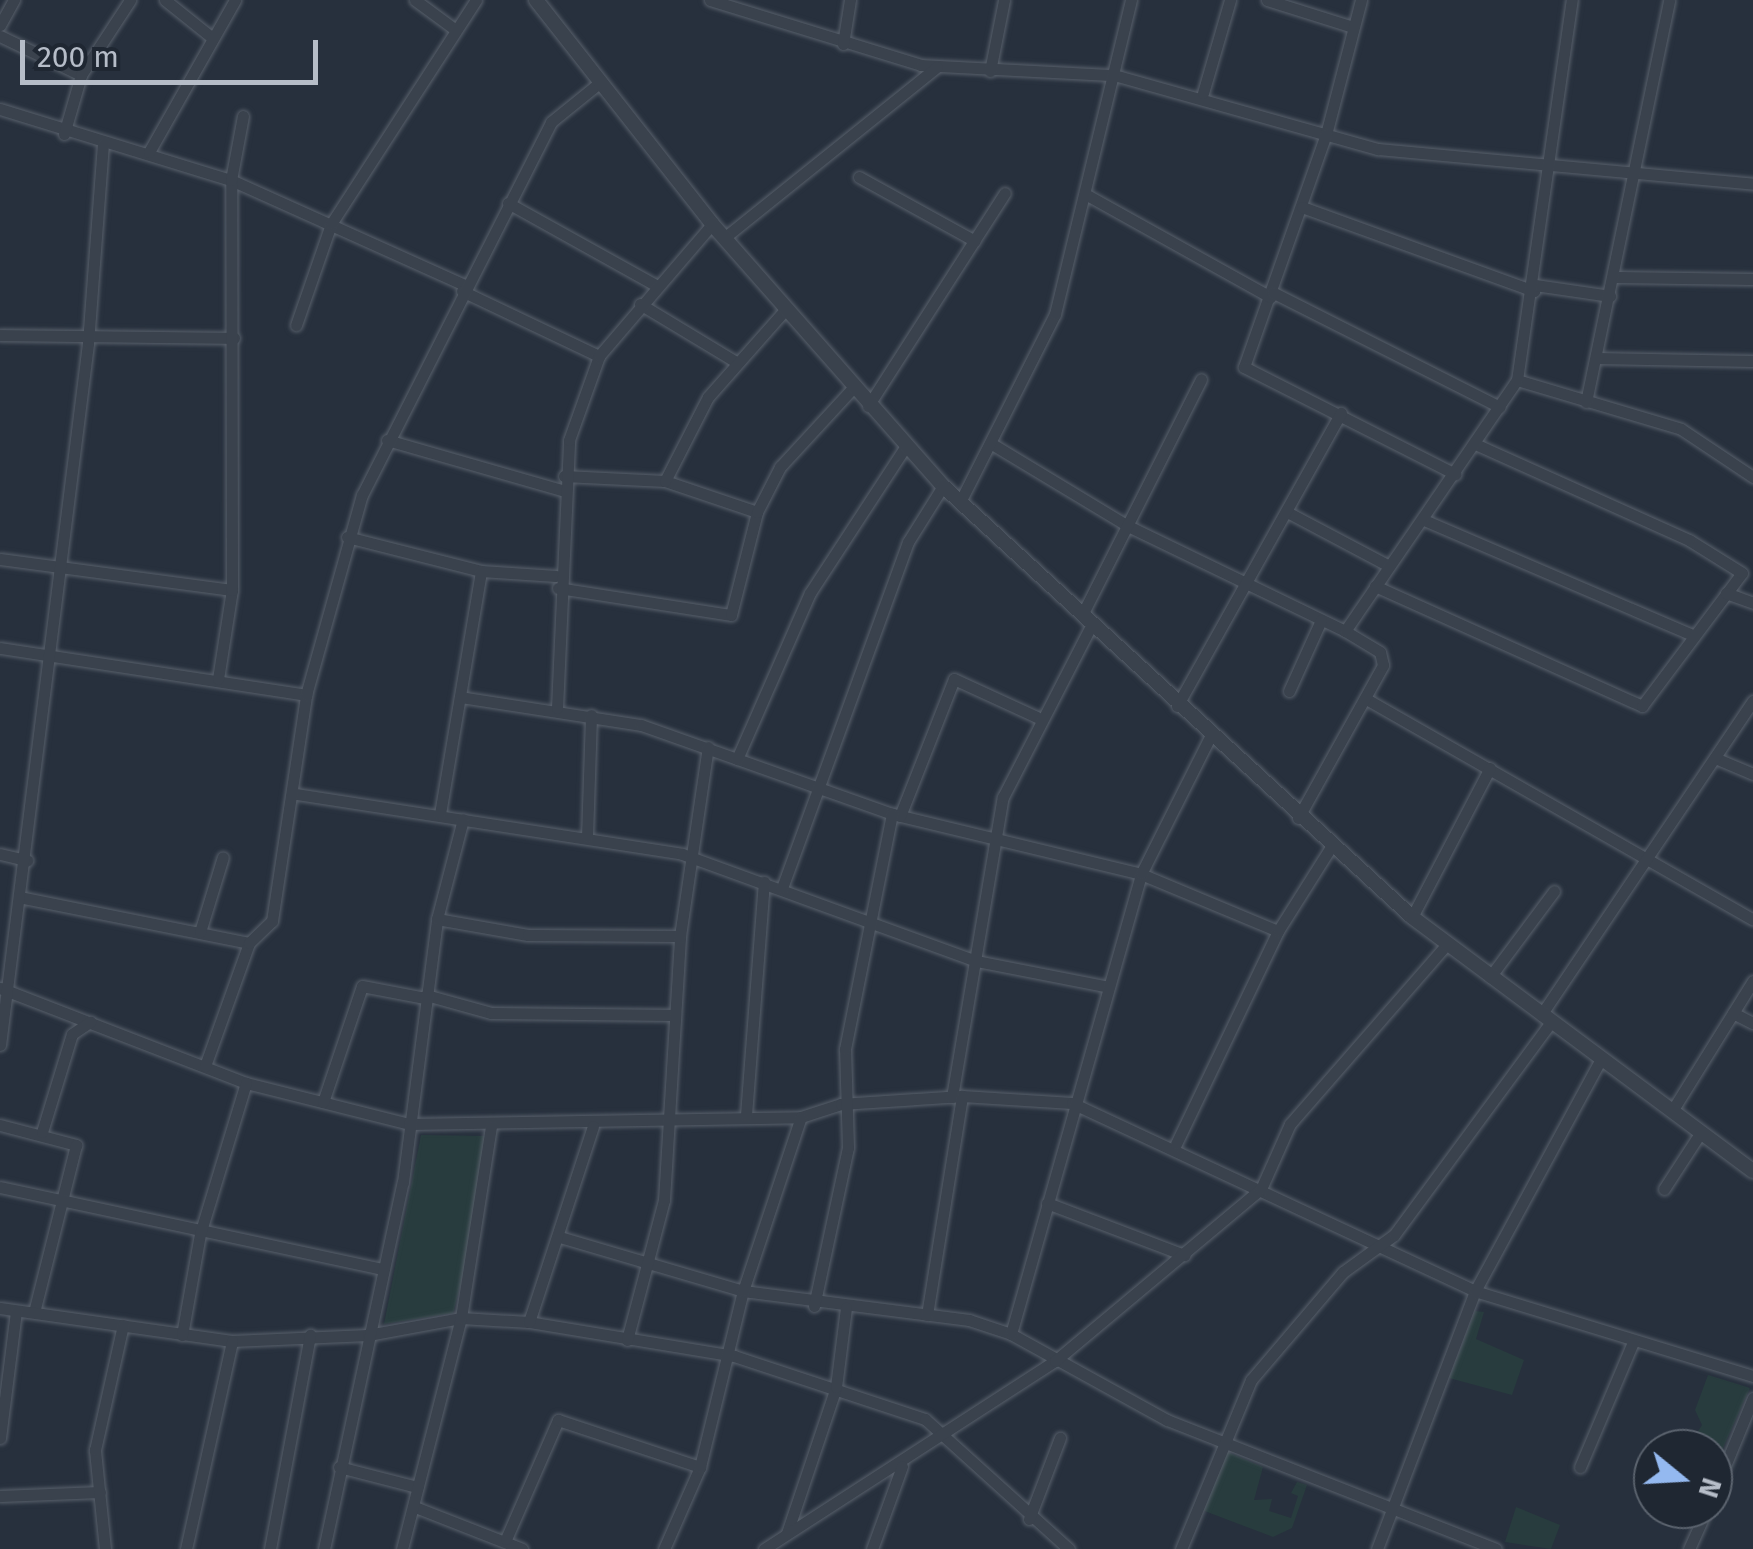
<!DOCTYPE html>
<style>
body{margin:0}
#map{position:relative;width:1753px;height:1549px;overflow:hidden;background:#27303d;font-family:"Fira Sans",sans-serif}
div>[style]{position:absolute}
.green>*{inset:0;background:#283c3e}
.roads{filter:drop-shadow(0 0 2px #58606b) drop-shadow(0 0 2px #58606b)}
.minor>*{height:11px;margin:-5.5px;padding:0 5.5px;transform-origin:5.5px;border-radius:5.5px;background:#3a424d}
.tertiary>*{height:14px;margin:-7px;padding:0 7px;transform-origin:7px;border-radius:7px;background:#3a424d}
span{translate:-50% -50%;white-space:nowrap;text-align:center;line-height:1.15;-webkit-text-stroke:8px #1f2732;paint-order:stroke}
.north{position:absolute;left:1633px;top:1429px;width:100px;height:100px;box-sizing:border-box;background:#1f2732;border:2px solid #5b636e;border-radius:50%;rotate:108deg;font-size:28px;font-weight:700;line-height:40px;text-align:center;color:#b6bdc8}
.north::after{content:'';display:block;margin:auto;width:35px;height:45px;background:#94b9f0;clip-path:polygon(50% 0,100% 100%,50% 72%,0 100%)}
.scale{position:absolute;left:20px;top:40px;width:298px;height:45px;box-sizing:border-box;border:5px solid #b6bdc8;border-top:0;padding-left:12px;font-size:30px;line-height:35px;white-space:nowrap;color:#b6bdc8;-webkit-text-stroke:8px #1f2732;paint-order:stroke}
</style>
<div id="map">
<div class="green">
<div style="clip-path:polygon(421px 1135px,485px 1136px,468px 1257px,453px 1313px,384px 1324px)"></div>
<div style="clip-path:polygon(1475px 1311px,1484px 1312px,1476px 1339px,1524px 1360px,1512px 1395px,1449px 1378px)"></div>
<div style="clip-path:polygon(1708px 1375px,1750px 1388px,1713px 1470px,1713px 1449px,1687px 1449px,1702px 1425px,1695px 1410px)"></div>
<div style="clip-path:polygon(1225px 1451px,1263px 1467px,1254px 1500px,1272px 1499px,1269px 1511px,1291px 1518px,1298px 1496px,1291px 1493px,1297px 1482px,1307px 1485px,1292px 1528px,1273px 1537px,1202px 1510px)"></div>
<div style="clip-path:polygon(1516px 1507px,1560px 1525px,1551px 1549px,1505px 1542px)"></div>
</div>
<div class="roads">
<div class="minor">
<div style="left:165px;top:0;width:58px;rotate:38.7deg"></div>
<div style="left:415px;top:0;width:47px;rotate:36.4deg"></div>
<div style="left:710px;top:0;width:221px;rotate:17.1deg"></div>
<div style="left:921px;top:65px;width:193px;rotate:3deg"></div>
<div style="left:1114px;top:75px;width:274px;rotate:15.7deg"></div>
<div style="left:1378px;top:149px;width:377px;rotate:5.3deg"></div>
<div style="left:1267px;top:0;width:90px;rotate:17.4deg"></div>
<div style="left:1361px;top:0;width:138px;rotate:104.6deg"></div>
<div style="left:1326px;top:134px;width:247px;rotate:109.4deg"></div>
<div style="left:1244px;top:367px;width:237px;rotate:26.9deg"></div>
<div style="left:0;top:25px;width:29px;rotate:-61deg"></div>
<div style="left:0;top:36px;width:90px;rotate:25.7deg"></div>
<div style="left:843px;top:44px;width:45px;rotate:-81deg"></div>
<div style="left:990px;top:71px;width:72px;rotate:-78.8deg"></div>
<div style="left:1203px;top:93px;width:97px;rotate:-73.8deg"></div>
<div style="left:0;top:109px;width:242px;rotate:17.1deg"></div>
<div style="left:231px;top:180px;width:256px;rotate:24.2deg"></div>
<div style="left:64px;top:134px;width:61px;rotate:-73.9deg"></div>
<div style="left:81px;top:75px;width:90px;rotate:-56.8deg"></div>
<div style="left:149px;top:152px;width:175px;rotate:-60.5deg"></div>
<div style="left:859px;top:177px;width:132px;rotate:28.9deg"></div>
<div style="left:1087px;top:195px;width:210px;rotate:29.1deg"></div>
<div style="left:508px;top:203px;width:171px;rotate:29.1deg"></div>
<div style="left:1302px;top:207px;width:247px;rotate:19.9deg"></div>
<div style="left:724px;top:238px;width:273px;rotate:-38.8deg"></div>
<div style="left:1616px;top:277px;width:137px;rotate:0.8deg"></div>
<div style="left:1535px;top:285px;width:76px;rotate:8.3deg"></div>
<div style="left:462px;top:291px;width:152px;rotate:25.4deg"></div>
<div style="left:1272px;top:292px;width:255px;rotate:26.8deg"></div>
<div style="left:640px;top:304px;width:112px;rotate:31.1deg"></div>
<div style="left:296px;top:325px;width:107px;rotate:-70.9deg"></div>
<div style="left:331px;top:224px;width:267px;rotate:-57.1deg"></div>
<div style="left:0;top:335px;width:234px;rotate:0.7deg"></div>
<div style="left:1596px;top:358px;width:157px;rotate:1.1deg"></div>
<div style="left:1517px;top:380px;width:171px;rotate:16.6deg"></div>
<div style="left:1681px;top:429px;width:87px;rotate:33.7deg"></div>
<div style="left:1586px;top:402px;width:410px;rotate:-78.3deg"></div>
<div style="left:868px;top:406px;width:253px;rotate:-57.3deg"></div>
<div style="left:387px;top:440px;width:185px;rotate:16deg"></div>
<div style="left:992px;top:444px;width:159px;rotate:31.1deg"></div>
<div style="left:1128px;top:526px;width:241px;rotate:25.8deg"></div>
<div style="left:564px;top:476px;width:101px;rotate:2.8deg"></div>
<div style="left:665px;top:481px;width:97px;rotate:18.6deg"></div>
<div style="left:665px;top:481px;width:94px;rotate:-62.9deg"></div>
<div style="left:708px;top:397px;width:116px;rotate:-48.5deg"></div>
<div style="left:960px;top:502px;width:211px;rotate:-63.2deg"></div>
<div style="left:1055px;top:314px;width:323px;rotate:-76.4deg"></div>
<div style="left:1289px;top:513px;width:113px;rotate:27.9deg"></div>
<div style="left:1424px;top:520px;width:294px;rotate:23.2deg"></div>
<div style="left:347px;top:537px;width:138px;rotate:14.2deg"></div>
<div style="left:481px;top:571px;width:75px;rotate:3.8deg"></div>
<div style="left:0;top:559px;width:234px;rotate:7.6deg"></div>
<div style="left:1375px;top:586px;width:293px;rotate:24.2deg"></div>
<div style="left:1642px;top:706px;width:166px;rotate:-53.1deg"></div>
<div style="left:1742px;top:573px;width:62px;rotate:-148.1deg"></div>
<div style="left:1689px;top:540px;width:235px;rotate:-155.8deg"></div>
<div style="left:558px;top:588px;width:175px;rotate:8.9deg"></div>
<div style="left:731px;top:615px;width:106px;rotate:-75.8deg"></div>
<div style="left:757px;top:512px;width:51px;rotate:-62.9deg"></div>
<div style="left:780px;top:467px;width:108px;rotate:-47.3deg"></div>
<div style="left:1726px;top:593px;width:29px;rotate:20deg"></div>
<div style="left:1082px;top:615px;width:264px;rotate:-63.2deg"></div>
<div style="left:0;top:648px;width:310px;rotate:8.7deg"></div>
<div style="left:218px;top:679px;width:90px;rotate:-81.1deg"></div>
<div style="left:232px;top:590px;width:410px;rotate:-90.1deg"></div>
<div style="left:231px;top:180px;width:65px;rotate:-79.4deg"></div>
<div style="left:1289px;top:691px;width:78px;rotate:-65.7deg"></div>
<div style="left:460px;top:697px;width:183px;rotate:8.8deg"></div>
<div style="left:641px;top:725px;width:266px;rotate:19.5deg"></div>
<div style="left:892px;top:814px;width:256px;rotate:13.5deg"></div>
<div style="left:1141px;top:874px;width:148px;rotate:22.6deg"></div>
<div style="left:1368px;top:700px;width:443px;rotate:29.7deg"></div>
<div style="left:1177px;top:706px;width:336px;rotate:-60.8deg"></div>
<div style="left:557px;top:708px;width:268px;rotate:-87.4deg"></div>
<div style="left:569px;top:440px;width:89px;rotate:-70.3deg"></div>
<div style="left:599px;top:356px;width:174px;rotate:-49.4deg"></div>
<div style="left:1715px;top:758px;width:41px;rotate:22.8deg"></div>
<div style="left:737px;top:759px;width:181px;rotate:-66.3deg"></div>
<div style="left:810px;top:593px;width:174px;rotate:-56.9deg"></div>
<div style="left:296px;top:794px;width:391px;rotate:8.8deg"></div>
<div style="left:682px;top:854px;width:313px;rotate:20deg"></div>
<div style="left:976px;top:961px;width:131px;rotate:11deg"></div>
<div style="left:440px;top:814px;width:246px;rotate:-80.4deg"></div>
<div style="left:900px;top:816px;width:147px;rotate:-68.5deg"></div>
<div style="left:954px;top:679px;width:91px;rotate:24.6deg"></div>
<div style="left:1298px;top:818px;width:175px;rotate:-60.9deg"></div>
<div style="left:1383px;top:665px;width:13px;rotate:-103deg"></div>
<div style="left:1380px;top:652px;width:41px;rotate:-149deg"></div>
<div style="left:1345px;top:631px;width:304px;rotate:-55.6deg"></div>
<div style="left:1517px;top:380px;width:384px;rotate:-81.8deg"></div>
<div style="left:587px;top:837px;width:122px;rotate:-88.1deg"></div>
<div style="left:0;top:854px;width:28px;rotate:13deg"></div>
<div style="left:782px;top:888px;width:368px;rotate:-70deg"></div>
<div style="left:908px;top:542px;width:66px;rotate:-58deg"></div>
<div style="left:24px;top:898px;width:229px;rotate:11.3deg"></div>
<div style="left:1412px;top:917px;width:168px;rotate:-62.4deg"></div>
<div style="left:437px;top:919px;width:92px;rotate:10deg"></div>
<div style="left:528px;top:935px;width:152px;rotate:0.4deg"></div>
<div style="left:200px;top:932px;width:78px;rotate:-73deg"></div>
<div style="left:1490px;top:977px;width:107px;rotate:-53.3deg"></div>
<div style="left:0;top:988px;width:264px;rotate:21.1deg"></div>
<div style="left:246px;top:1083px;width:168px;rotate:14.1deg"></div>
<div style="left:409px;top:1124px;width:392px;rotate:-1deg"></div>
<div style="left:801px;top:1117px;width:42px;rotate:-18deg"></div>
<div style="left:841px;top:1104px;width:121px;rotate:-3.8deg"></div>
<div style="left:962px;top:1096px;width:110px;rotate:3.6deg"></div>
<div style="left:1072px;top:1103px;width:445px;rotate:25deg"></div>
<div style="left:1475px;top:1291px;width:291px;rotate:17deg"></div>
<div style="left:426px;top:995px;width:67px;rotate:15.5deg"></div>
<div style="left:491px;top:1013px;width:184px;rotate:0.6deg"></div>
<div style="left:1733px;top:1013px;width:22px;rotate:27deg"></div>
<div style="left:1541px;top:1015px;width:379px;rotate:-56deg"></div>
<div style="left:0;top:1045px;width:707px;rotate:-82.85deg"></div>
<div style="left:88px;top:343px;width:200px;rotate:-85.7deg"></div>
<div style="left:205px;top:1066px;width:131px;rotate:-70.3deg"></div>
<div style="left:249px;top:943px;width:32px;rotate:-44deg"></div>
<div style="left:272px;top:921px;width:229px;rotate:-81.4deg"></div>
<div style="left:306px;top:695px;width:208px;rotate:-74.4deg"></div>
<div style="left:362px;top:495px;width:418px;rotate:-63.1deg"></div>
<div style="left:551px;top:122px;width:60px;rotate:-39deg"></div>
<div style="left:952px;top:1097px;width:304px;rotate:-80.4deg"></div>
<div style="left:1003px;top:797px;width:195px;rotate:-62.8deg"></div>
<div style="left:323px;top:1102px;width:122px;rotate:-71.4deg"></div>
<div style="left:362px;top:986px;width:64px;rotate:10.8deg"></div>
<div style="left:1672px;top:1111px;width:153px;rotate:-58.1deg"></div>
<div style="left:746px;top:1115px;width:234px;rotate:-85.6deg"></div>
<div style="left:0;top:1125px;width:79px;rotate:14.7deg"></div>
<div style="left:76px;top:1145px;width:172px;rotate:104.1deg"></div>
<div style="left:42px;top:1132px;width:102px;rotate:-73deg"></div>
<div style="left:72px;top:1034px;width:22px;rotate:-34deg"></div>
<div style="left:1176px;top:1144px;width:236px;rotate:-64.4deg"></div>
<div style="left:1278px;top:931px;width:99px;rotate:-57.8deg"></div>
<div style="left:0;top:1187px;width:392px;rotate:12.1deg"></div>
<div style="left:1664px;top:1189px;width:68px;rotate:-57deg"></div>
<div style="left:1047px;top:1203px;width:147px;rotate:20.8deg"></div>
<div style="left:560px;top:1237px;width:191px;rotate:16.4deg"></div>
<div style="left:743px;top:1291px;width:228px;rotate:7.3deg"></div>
<div style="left:969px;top:1320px;width:44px;rotate:18.4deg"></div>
<div style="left:1011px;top:1334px;width:178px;rotate:28.9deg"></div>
<div style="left:1167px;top:1420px;width:353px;rotate:21.4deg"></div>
<div style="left:814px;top:1306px;width:162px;rotate:-77.9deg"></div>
<div style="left:848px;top:1148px;width:99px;rotate:-91.7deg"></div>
<div style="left:845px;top:1049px;width:240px;rotate:-78.7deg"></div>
<div style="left:0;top:1308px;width:234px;rotate:8.1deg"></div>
<div style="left:232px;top:1341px;width:136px;rotate:-2.5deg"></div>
<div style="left:368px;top:1335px;width:95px;rotate:-10.4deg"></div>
<div style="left:461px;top:1318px;width:68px;rotate:3.4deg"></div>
<div style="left:529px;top:1322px;width:208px;rotate:9.4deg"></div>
<div style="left:734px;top:1356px;width:201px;rotate:18.3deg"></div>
<div style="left:925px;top:1419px;width:194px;rotate:42.1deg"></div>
<div style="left:927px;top:1315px;width:222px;rotate:-80.9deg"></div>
<div style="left:529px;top:1322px;width:206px;rotate:-71.9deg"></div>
<div style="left:1011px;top:1334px;width:478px;rotate:-74.2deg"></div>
<div style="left:1141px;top:874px;width:153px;rotate:-63.3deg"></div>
<div style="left:182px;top:1335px;width:103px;rotate:-79.9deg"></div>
<div style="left:200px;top:1234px;width:158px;rotate:-73.1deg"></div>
<div style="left:627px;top:1340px;width:145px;rotate:-75.2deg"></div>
<div style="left:664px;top:1200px;width:264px;rotate:-86.5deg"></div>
<div style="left:680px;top:936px;width:191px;rotate:-81.6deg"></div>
<div style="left:0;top:1438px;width:128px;rotate:-82.8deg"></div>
<div style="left:339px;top:1467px;width:81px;rotate:14.4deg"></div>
<div style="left:1580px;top:1467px;width:136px;rotate:-67deg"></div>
<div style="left:1713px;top:1495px;width:105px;rotate:-67.6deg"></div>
<div style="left:0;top:1496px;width:100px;rotate:-2.3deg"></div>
<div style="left:415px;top:1507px;width:115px;rotate:21.4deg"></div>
<div style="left:1029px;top:1519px;width:87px;rotate:-69.1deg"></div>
<div style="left:787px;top:1533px;width:154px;rotate:-71.4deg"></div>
<div style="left:836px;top:1387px;width:80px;rotate:-82.8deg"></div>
<div style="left:506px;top:1539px;width:130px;rotate:-66.4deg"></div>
<div style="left:558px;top:1420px;width:150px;rotate:18.3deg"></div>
<div style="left:105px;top:1549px;width:100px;rotate:-95.8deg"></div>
<div style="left:95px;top:1450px;width:128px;rotate:-77.4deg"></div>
<div style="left:186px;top:1549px;width:213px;rotate:-77.5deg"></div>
<div style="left:270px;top:1549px;width:218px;rotate:-79.4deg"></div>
<div style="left:324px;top:1549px;width:375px;rotate:-77.9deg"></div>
<div style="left:403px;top:1182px;width:265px;rotate:-82.6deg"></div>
<div style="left:437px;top:919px;width:103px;rotate:-75.4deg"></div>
<div style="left:402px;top:1549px;width:238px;rotate:-75.7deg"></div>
<div style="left:461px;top:1318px;width:194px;rotate:-81.1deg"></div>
<div style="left:664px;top:1549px;width:90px;rotate:-66.3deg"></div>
<div style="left:700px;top:1467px;width:181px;rotate:-76.3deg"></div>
<div style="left:743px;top:1291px;width:183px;rotate:-71.6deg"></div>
<div style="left:764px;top:1549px;width:346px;rotate:-32.9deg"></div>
<div style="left:1055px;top:1361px;width:268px;rotate:-39.9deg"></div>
<div style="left:1261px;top:1189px;width:71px;rotate:-66deg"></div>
<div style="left:1290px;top:1124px;width:239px;rotate:-48.9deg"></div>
<div style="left:872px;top:1549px;width:88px;rotate:-70.1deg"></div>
<div style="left:1181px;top:1549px;width:183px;rotate:-67.5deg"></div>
<div style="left:1251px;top:1380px;width:142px;rotate:-49.6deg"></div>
<div style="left:1343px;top:1272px;width:63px;rotate:-36deg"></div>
<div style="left:1394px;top:1235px;width:265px;rotate:-53.6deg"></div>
<div style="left:1377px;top:1549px;width:276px;rotate:-69.2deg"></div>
<div style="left:1475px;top:1291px;width:264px;rotate:-61.5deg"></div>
<div style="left:1689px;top:1549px;width:44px;rotate:-65.8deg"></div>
</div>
<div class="tertiary">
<div style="left:536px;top:0;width:285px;rotate:51.8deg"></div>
<div style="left:712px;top:224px;width:349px;rotate:48.6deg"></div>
<div style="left:943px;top:486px;width:637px;rotate:42.58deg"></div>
<div style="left:1412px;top:917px;width:425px;rotate:36.7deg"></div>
</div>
</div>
<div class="north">N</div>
<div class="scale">200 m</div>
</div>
